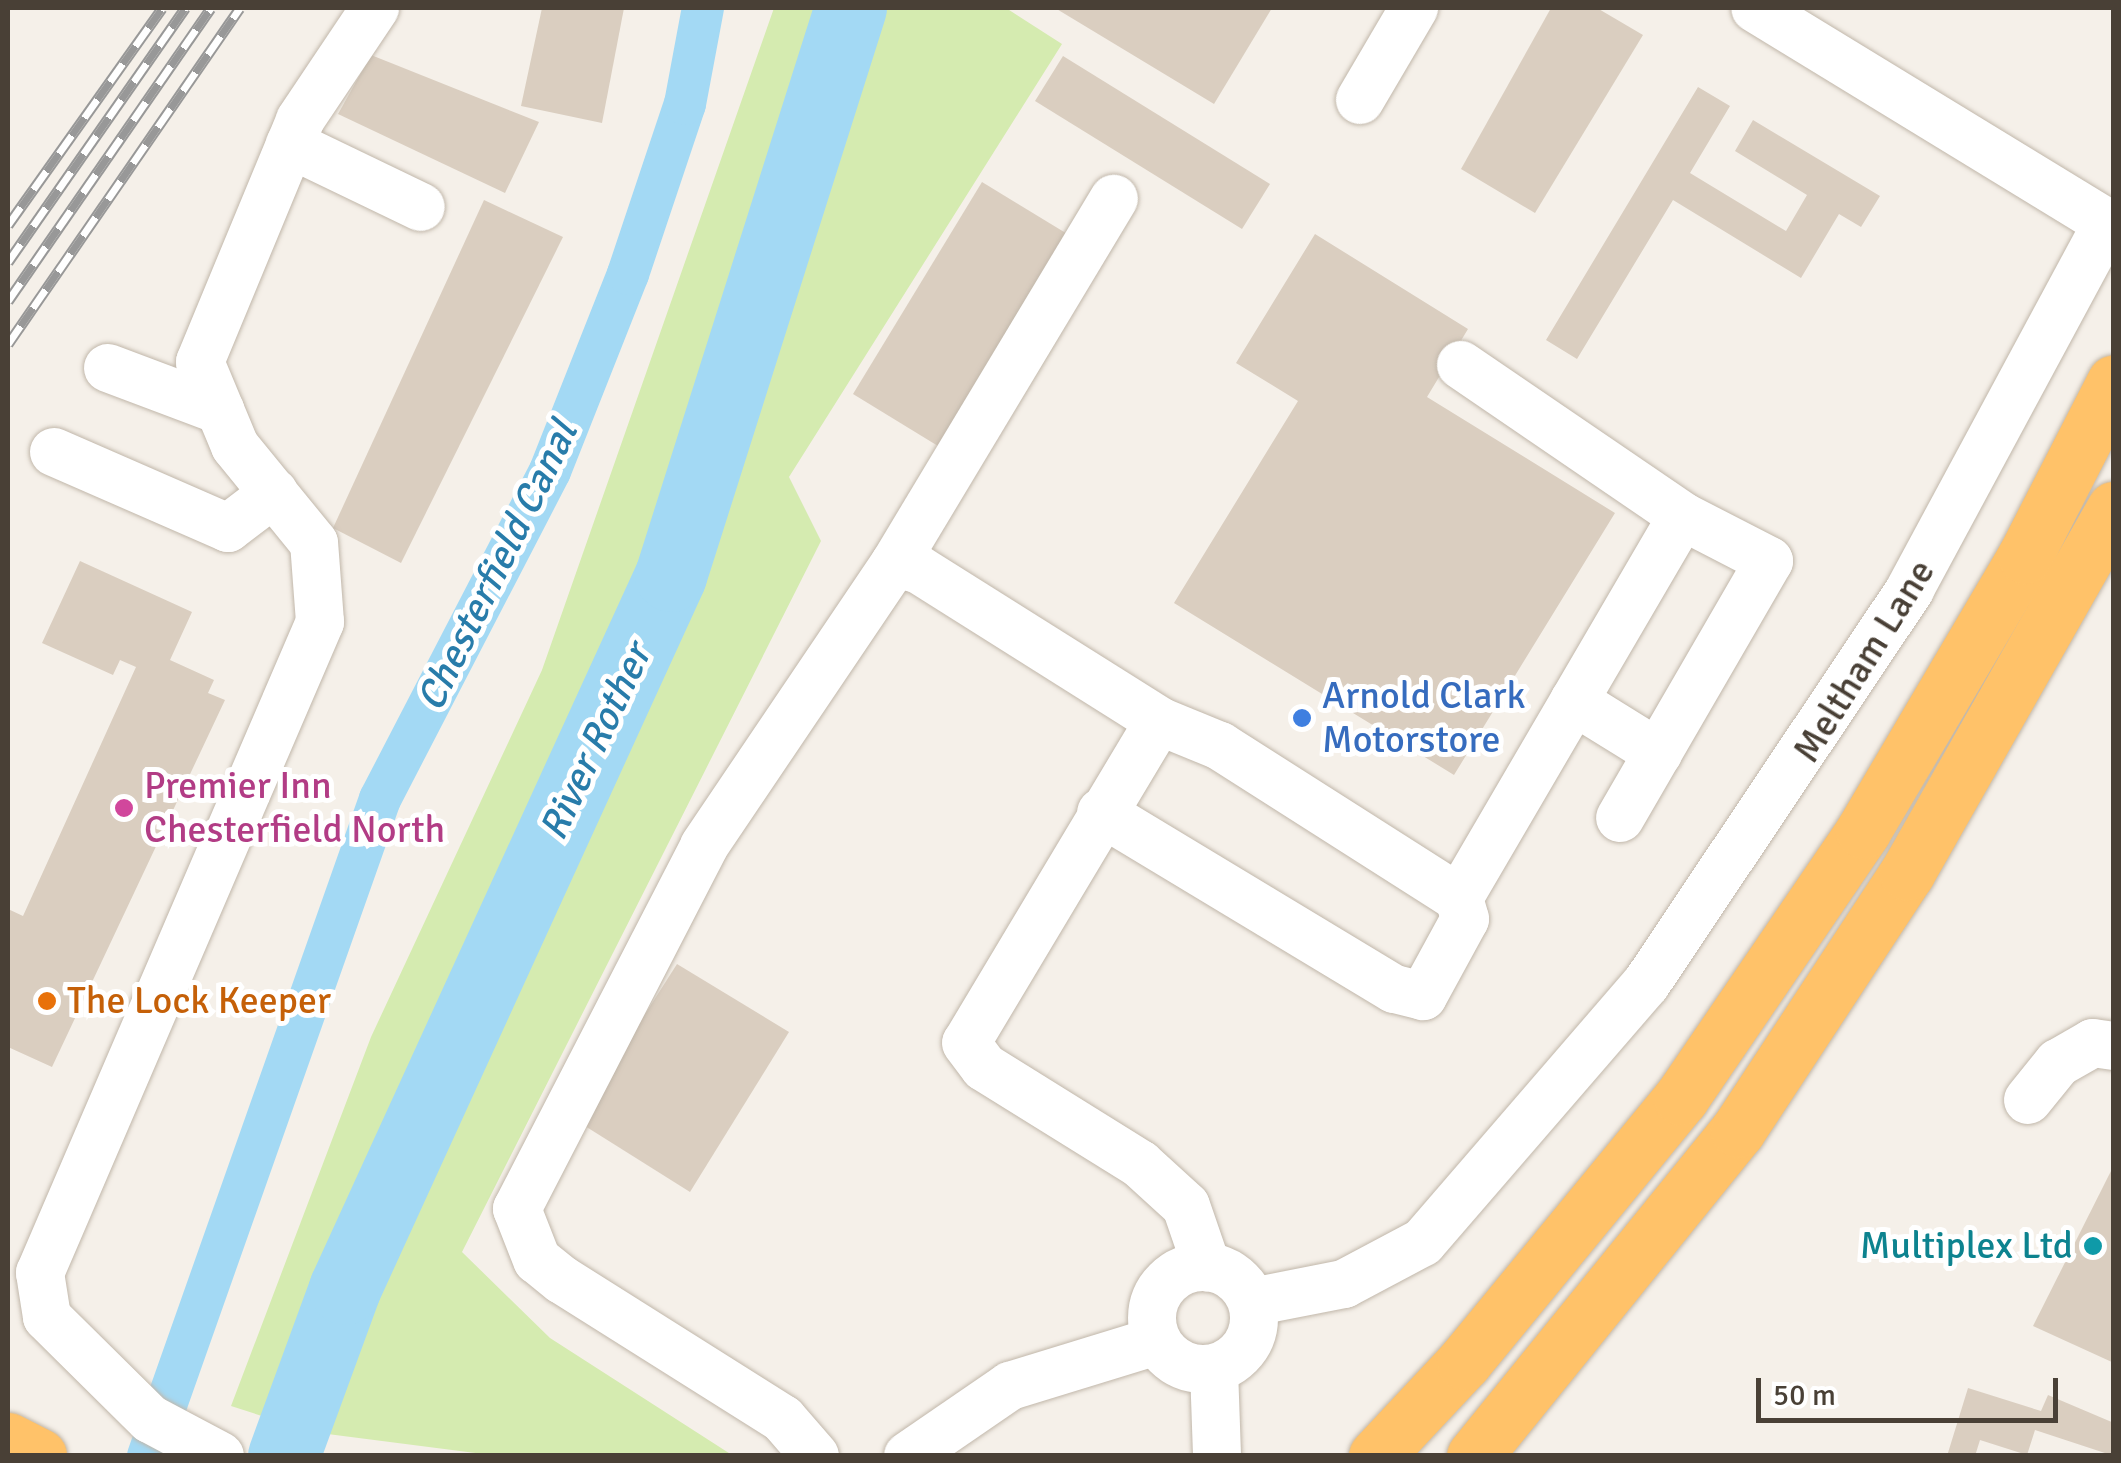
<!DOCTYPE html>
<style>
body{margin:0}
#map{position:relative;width:2121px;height:1463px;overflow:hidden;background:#f5f0e9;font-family:Signika,sans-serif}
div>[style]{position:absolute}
.green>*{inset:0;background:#d5ebb0}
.canal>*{height:42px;margin:-21px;padding:0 21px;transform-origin:21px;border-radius:21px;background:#a3d9f4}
.river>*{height:72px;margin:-36px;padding:0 36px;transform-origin:36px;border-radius:36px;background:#a3d9f4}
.building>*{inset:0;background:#dacec0}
.roads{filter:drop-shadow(0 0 2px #c1b7aa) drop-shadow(0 0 2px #c1b7aa)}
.minor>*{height:48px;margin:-24px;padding:0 24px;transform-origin:24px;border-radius:24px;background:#fff}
.minor>.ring{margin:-24px;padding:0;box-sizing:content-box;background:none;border:48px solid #fff;border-radius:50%}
.highway>*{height:55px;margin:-27.5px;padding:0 27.5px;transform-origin:27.5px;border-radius:27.5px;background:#ffc269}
.rail>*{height:11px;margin-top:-5.5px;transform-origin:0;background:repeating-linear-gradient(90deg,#fff 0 22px,#989898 0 44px);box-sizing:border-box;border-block:2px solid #989898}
.dots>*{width:28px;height:28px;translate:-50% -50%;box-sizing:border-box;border:5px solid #fff;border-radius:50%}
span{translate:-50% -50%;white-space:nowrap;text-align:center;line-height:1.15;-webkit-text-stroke:10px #fff;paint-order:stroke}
.street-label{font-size:38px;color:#494036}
.shop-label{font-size:38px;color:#366cbe}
.left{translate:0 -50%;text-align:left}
.hotel-label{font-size:38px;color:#b23c85}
.food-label{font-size:38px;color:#c56008}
.culture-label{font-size:38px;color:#0d838f}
.right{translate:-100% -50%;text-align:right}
.water-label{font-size:40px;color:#287caa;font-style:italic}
.frame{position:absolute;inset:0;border:10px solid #494036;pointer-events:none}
.scale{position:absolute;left:1756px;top:1378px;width:302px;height:45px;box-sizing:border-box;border:5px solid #494036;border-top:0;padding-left:12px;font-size:30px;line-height:35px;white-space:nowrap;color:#494036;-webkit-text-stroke:8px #fff;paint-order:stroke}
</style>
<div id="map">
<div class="green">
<div style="clip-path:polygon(774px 8px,1006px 8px,1062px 44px,789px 477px,821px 541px,462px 1252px,550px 1338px,732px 1455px,491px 1455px,312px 1432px,231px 1406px,371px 1037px,542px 670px)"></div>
</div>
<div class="canal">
<div style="left:148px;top:1456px;width:697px;rotate:-70.55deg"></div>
<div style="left:380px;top:799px;width:369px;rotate:-62.6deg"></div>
<div style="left:550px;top:471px;width:212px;rotate:-68.4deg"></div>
<div style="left:628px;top:274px;width:179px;rotate:-71.5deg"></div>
<div style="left:685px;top:104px;width:98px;rotate:-79.4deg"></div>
</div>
<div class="river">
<div style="left:284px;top:1456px;width:178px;rotate:-69.9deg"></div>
<div style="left:345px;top:1289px;width:784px;rotate:-65.43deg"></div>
<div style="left:671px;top:576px;width:596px;rotate:-72.42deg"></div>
</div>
<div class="building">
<div style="clip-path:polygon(542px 8px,624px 8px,602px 123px,521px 106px)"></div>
<div style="clip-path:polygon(1055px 8px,1272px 8px,1214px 104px)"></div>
<div style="clip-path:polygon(1551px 8px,1597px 8px,1643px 35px,1535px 213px,1461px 169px)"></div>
<div style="clip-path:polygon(371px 55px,539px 122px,505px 193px,338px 114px)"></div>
<div style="clip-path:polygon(1063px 56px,1270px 184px,1242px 229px,1035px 101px)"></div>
<div style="clip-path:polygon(1698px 87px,1730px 106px,1690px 173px,1786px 231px,1807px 195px,1735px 151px,1753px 120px,1880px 196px,1861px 227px,1839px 214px,1801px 278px,1673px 200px,1577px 359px,1546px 340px)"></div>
<div style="clip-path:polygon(982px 182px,1069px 235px,938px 446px,853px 394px)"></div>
<div style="clip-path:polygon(484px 200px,563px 237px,401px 563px,333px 528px)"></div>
<div style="clip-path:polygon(1315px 234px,1468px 329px,1427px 397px,1615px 513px,1454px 775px,1174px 603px,1298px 401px,1236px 363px)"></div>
<div style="clip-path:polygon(80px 561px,192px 612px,170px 660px,214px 680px,208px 693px,225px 700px,52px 1067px,8px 1047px,8px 909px,23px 916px,136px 667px,120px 660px,113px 675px,42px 643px)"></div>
<div style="clip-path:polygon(677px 964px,789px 1032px,690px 1192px,577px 1121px)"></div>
<div style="clip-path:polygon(2114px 1165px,2114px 1363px,2033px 1326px)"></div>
<div style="clip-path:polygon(1968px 1388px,2041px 1411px,2048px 1395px,2114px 1423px,2114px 1456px,2035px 1430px,2027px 1455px,1980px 1440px,1975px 1456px,1947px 1456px)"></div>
</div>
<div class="roads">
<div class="minor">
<div style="left:1360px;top:100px;width:107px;rotate:-59.6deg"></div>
<div style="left:290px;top:144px;width:145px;rotate:25.7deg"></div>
<div style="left:1461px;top:365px;width:268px;rotate:34.3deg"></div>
<div style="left:1682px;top:516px;width:98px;rotate:27.3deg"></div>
<div style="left:1769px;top:561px;width:297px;rotate:120.1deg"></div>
<div style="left:108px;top:368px;width:120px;rotate:20.6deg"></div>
<div style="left:54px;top:452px;width:190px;rotate:23.6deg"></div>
<div style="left:228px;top:528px;width:58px;rotate:-37.3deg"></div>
<div style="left:895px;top:563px;width:425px;rotate:-59deg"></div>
<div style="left:1574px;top:701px;width:99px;rotate:31.8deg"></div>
<div style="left:1159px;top:721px;width:375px;rotate:120.9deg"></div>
<div style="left:966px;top:1043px;width:30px;rotate:53deg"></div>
<div style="left:984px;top:1067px;width:184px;rotate:31.9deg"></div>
<div style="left:1140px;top:1164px;width:62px;rotate:42.4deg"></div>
<div style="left:1186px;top:1206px;width:65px;rotate:71deg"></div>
<div style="left:1459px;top:898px;width:442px;rotate:-59.7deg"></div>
<div style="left:2028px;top:1100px;width:48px;rotate:-51deg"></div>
<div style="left:2058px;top:1063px;width:40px;rotate:-29.7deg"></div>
<div style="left:2093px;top:1043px;width:21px;rotate:8deg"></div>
<div class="ring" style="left:1152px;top:1267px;width:54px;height:54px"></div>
<div style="left:1252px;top:1302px;width:94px;rotate:-11.1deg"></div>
<div style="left:1344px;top:1284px;width:89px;rotate:-28deg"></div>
<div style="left:1423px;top:1242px;width:341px;rotate:-49.2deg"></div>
<div style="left:1646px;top:984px;width:475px;rotate:-56.2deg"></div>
<div style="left:1910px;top:589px;width:416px;rotate:-61.7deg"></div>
<div style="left:2107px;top:223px;width:412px;rotate:-148.6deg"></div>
<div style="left:1214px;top:1369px;width:87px;rotate:88deg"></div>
<div style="left:220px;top:1456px;width:79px;rotate:-152.1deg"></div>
<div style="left:150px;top:1419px;width:145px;rotate:-135.3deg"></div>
<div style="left:47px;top:1317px;width:45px;rotate:-99deg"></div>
<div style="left:40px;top:1273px;width:709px;rotate:-66.73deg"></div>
<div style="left:320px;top:622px;width:79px;rotate:-94.3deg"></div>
<div style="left:314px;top:543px;width:125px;rotate:-129.2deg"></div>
<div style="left:235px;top:446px;width:91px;rotate:-112.6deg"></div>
<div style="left:200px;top:362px;width:262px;rotate:-67.5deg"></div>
<div style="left:300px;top:120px;width:135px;rotate:-56.2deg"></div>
<div style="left:815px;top:1456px;width:49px;rotate:-130.9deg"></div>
<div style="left:783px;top:1419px;width:261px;rotate:-147.8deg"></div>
<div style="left:562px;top:1280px;width:32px;rotate:-141deg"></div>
<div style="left:537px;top:1260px;width:55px;rotate:-111.4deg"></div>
<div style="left:517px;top:1209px;width:408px;rotate:-62.7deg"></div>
<div style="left:704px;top:846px;width:341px;rotate:-56deg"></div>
<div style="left:895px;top:563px;width:24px;rotate:15deg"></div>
<div style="left:918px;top:569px;width:285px;rotate:32.2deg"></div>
<div style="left:1159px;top:721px;width:66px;rotate:22.3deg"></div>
<div style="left:1220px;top:746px;width:283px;rotate:32.5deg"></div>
<div style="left:1459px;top:898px;width:22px;rotate:74deg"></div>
<div style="left:1465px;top:919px;width:88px;rotate:118.6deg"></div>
<div style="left:1423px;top:996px;width:30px;rotate:-166deg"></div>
<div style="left:1394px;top:989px;width:342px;rotate:-148.9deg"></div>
<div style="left:908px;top:1456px;width:124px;rotate:-34.5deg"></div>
<div style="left:1010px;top:1386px;width:153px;rotate:-17.1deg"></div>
</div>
<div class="highway">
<div style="left:8px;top:1440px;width:35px;rotate:27deg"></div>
<div style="left:1376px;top:1456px;width:129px;rotate:-46.9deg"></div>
<div style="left:1464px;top:1362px;width:342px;rotate:-50.6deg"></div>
<div style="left:1681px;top:1098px;width:323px;rotate:-55.7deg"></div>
<div style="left:1863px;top:831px;width:319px;rotate:-59.5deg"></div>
<div style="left:2025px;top:556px;width:195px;rotate:-62.9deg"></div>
<div style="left:1474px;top:1456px;width:419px;rotate:-51deg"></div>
<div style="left:1738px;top:1130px;width:308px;rotate:-56.7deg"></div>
<div style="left:1907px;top:873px;width:419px;rotate:-60.4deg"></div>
</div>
</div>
<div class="rail">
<div style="left:8px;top:225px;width:266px;rotate:-54.6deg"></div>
<div style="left:8px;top:262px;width:310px;rotate:-55.1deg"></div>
<div style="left:8px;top:301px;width:356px;rotate:-55.3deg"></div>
<div style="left:8px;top:344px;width:408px;rotate:-55.4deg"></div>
</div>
<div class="dots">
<div style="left:1302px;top:718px;background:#3f7fe0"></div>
<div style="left:124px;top:808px;background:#d1479c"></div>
<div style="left:47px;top:1001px;background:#e8710a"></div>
<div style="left:2093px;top:1246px;background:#0f9aa8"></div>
</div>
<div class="street-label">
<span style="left:1864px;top:661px;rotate:-58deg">Meltham Lane</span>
</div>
<div class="shop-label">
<span class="left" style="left:1322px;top:718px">Arnold Clark<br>Motorstore</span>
</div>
<div class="hotel-label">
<span class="left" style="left:144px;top:808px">Premier Inn<br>Chesterfield North</span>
</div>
<div class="food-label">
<span class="left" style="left:67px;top:1001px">The Lock Keeper</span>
</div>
<div class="culture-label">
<span class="right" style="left:2073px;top:1246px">Multiplex Ltd</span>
</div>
<div class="water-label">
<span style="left:497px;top:566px;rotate:-64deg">Chesterfield Canal</span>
<span style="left:595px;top:742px;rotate:-65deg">River Rother</span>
</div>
<div class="frame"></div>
<div class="scale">50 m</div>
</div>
